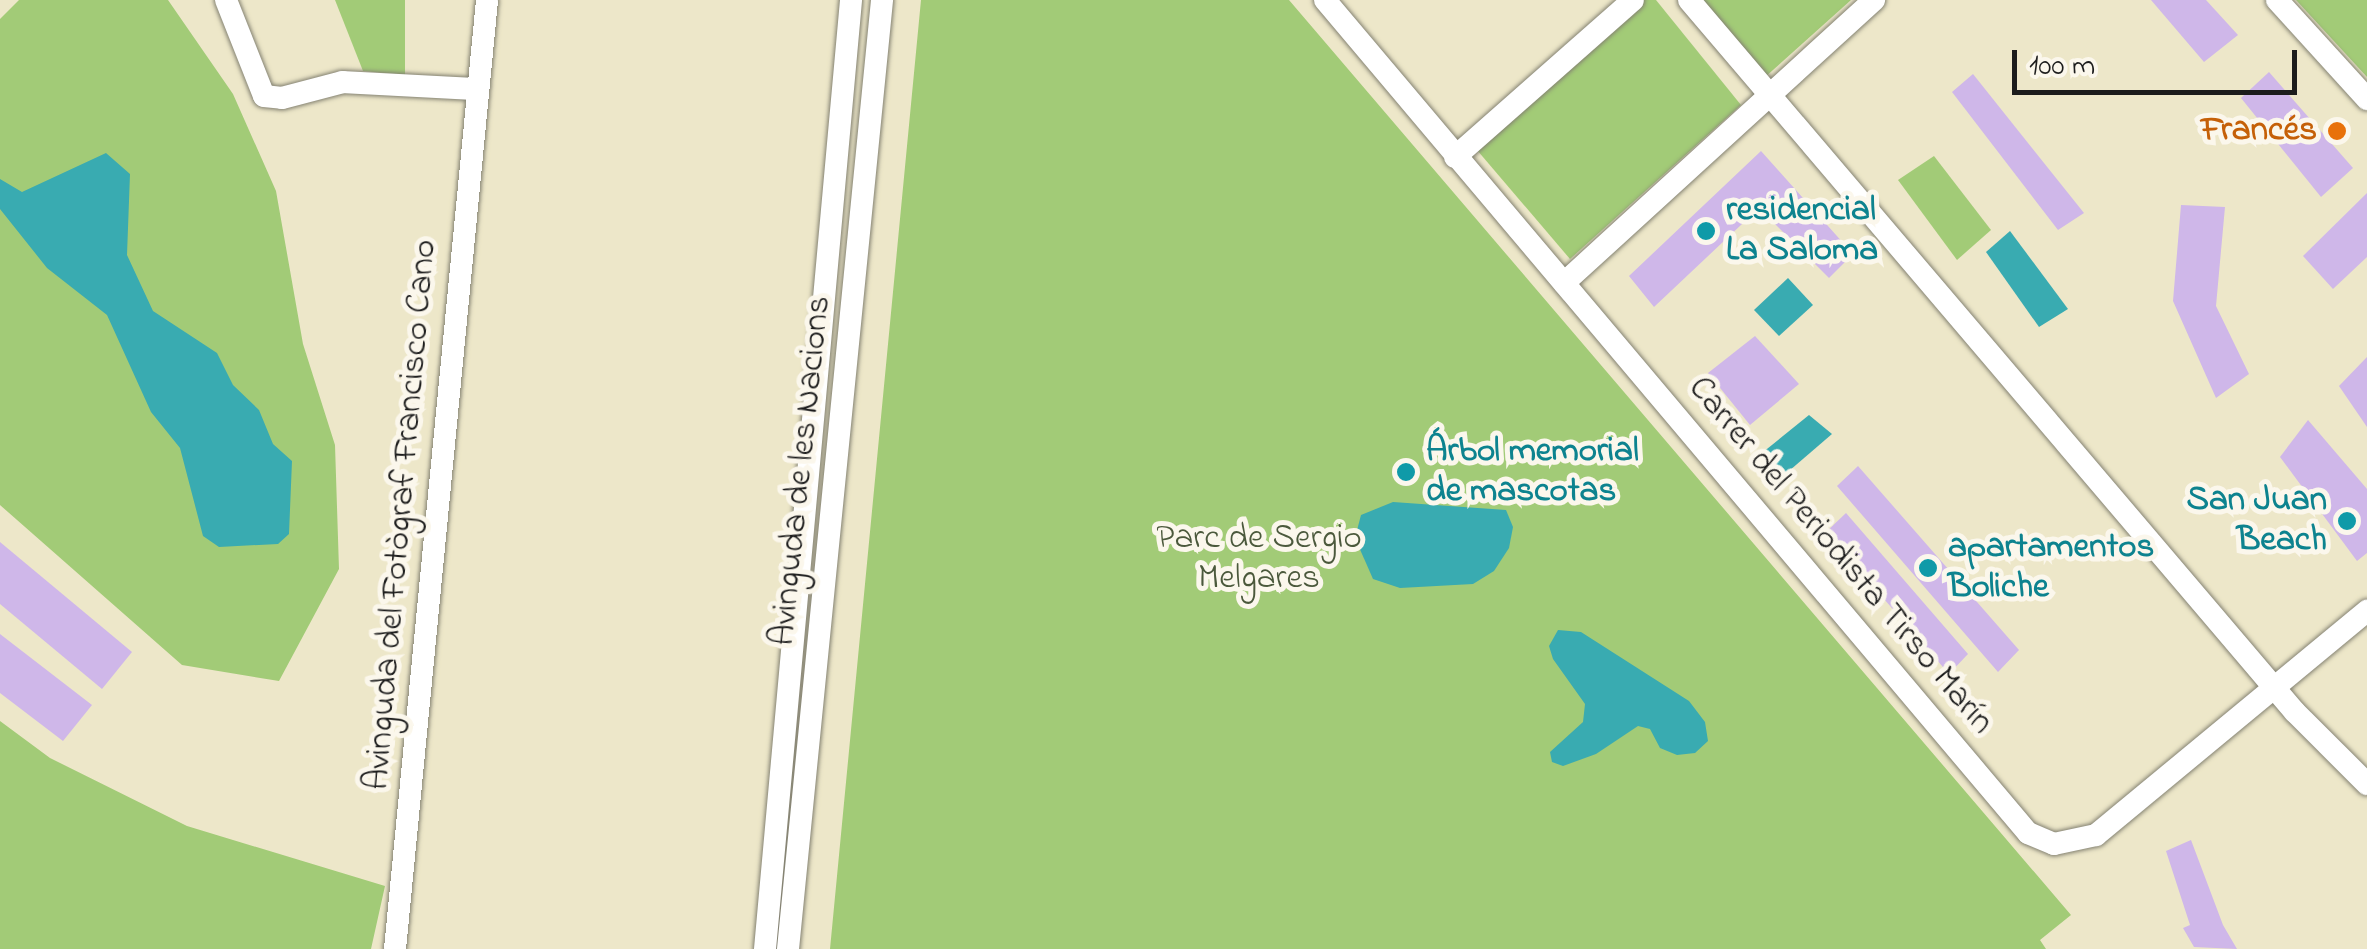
<!DOCTYPE html>
<meta charset="utf-8">
<style>
body{margin:0}
#map{position:relative;width:2367px;height:949px;overflow:hidden;background:#ede7c9;font-family:"Indie Flower",sans-serif}
div>[style]{position:absolute}
.green>*{inset:0;background:#a2cb77}
.water>*{inset:0;background:#39abb1}
.building>*{inset:0;background:#cfb7e9}
.roads{filter:drop-shadow(0 0 2px #848272) drop-shadow(0 0 2px #848272)}
.minor>*{height:22px;margin:-11px;padding:0 11px;transform-origin:11px;border-radius:11px;background:#fff}
.dots>*{width:28px;height:28px;translate:-50% -50%;box-sizing:border-box;border:5px solid #fbf7ec;border-radius:50%}
span{translate:-50% -50%;white-space:nowrap;text-align:center;line-height:1.15;-webkit-text-stroke:10px #fbf7ec;paint-order:stroke}
.food-label{font-size:35px;color:#c56008;font-weight:700}
.right{translate:-100% -50%;text-align:right}
.culture-label{font-size:35px;color:#0d838f;font-weight:700}
.left{translate:0 -50%;text-align:left}
.street-label{font-size:35px;color:#1c1c1c}
.park-label{font-size:35px;color:#4b593c}
.scale{position:absolute;left:2012px;top:50px;width:285px;height:45px;box-sizing:border-box;border:5px solid #1c1c1c;border-top:0;padding-left:12px;font-size:30px;line-height:35px;white-space:nowrap;color:#1c1c1c;-webkit-text-stroke:8px #fbf7ec;paint-order:stroke}
</style>
<div id="map">
<div class="green">
<div style="clip-path:polygon(19px 0,168px 0,233px 94px,276px 191px,303px 344px,335px 445px,339px 569px,279px 681px,182px 665px,0 505px,0 19px)"></div>
<div style="clip-path:polygon(335px 0,405px 0,405px 75px,363px 71px)"></div>
<div style="clip-path:polygon(921px 0,1289px 0,2071px 915px,2040px 940px,2046px 949px,830px 949px)"></div>
<div style="clip-path:polygon(1641px 0,1656px 0,1741px 105px,1570px 259px,1477px 150px)"></div>
<div style="clip-path:polygon(1702px 0,1851px 0,1764px 78px)"></div>
<div style="clip-path:polygon(2296px 0,2367px 0,2367px 77px)"></div>
<div style="clip-path:polygon(1934px 156px,1991px 230px,1957px 260px,1898px 180px)"></div>
<div style="clip-path:polygon(0 721px,50px 758px,187px 826px,385px 886px,371px 949px,0 949px)"></div>
</div>
<div class="water">
<div style="clip-path:polygon(106px 153px,130px 174px,127px 255px,153px 311px,217px 353px,233px 385px,259px 410px,273px 444px,292px 461px,289px 534px,278px 544px,219px 547px,203px 536px,180px 448px,151px 412px,107px 315px,47px 268px,0 209px,0 179px,22px 192px)"></div>
<div style="clip-path:polygon(2010px 231px,2068px 309px,2039px 327px,1986px 252px)"></div>
<div style="clip-path:polygon(1788px 278px,1813px 305px,1779px 336px,1754px 310px)"></div>
<div style="clip-path:polygon(1809px 415px,1832px 434px,1782px 477px,1762px 453px)"></div>
<div style="clip-path:polygon(1393px 502px,1506px 510px,1513px 527px,1509px 548px,1494px 571px,1473px 584px,1400px 588px,1373px 579px,1355px 538px,1361px 515px)"></div>
<div style="clip-path:polygon(1558px 630px,1581px 632px,1689px 701px,1705px 722px,1708px 741px,1695px 753px,1677px 755px,1660px 748px,1650px 729px,1638px 726px,1596px 754px,1563px 766px,1552px 762px,1550px 752px,1583px 722px,1585px 704px,1553px 659px,1549px 646px)"></div>
</div>
<div class="building">
<div style="clip-path:polygon(2151px 0,2206px 0,2238px 35px,2204px 62px)"></div>
<div style="clip-path:polygon(2269px 72px,2353px 168px,2321px 197px,2241px 98px)"></div>
<div style="clip-path:polygon(1973px 74px,2084px 213px,2058px 230px,1952px 92px)"></div>
<div style="clip-path:polygon(1761px 151px,1853px 254px,1829px 278px,1759px 208px,1654px 307px,1629px 276px)"></div>
<div style="clip-path:polygon(2367px 193px,2367px 257px,2333px 289px,2303px 256px)"></div>
<div style="clip-path:polygon(2181px 205px,2225px 207px,2216px 306px,2249px 374px,2216px 398px,2173px 301px)"></div>
<div style="clip-path:polygon(1755px 336px,1799px 384px,1750px 425px,1708px 373px)"></div>
<div style="clip-path:polygon(2367px 357px,2367px 427px,2339px 386px)"></div>
<div style="clip-path:polygon(2308px 420px,2367px 489px,2367px 553px,2357px 561px,2280px 457px)"></div>
<div style="clip-path:polygon(1858px 466px,2019px 650px,1998px 672px,1837px 486px)"></div>
<div style="clip-path:polygon(1846px 513px,1968px 654px,1949px 674px,1826px 532px)"></div>
<div style="clip-path:polygon(0 542px,132px 652px,102px 689px,0 604px)"></div>
<div style="clip-path:polygon(0 634px,92px 705px,63px 741px,0 693px)"></div>
<div style="clip-path:polygon(2191px 840px,2223px 925px,2237px 949px,2194px 947px,2183px 928px,2190px 925px,2166px 851px)"></div>
</div>
<div class="roads">
<div class="minor">
<div style="left:226px;top:0;width:103px;rotate:68.4deg"></div>
<div style="left:264px;top:96px;width:18px;rotate:6deg"></div>
<div style="left:282px;top:98px;width:63px;rotate:-14.7deg"></div>
<div style="left:343px;top:82px;width:135px;rotate:3deg"></div>
<div style="left:1325px;top:0;width:1090px;rotate:49.84deg"></div>
<div style="left:2028px;top:833px;width:28px;rotate:23deg"></div>
<div style="left:2054px;top:844px;width:43px;rotate:-12.1deg"></div>
<div style="left:2096px;top:835px;width:352px;rotate:-39.6deg"></div>
<div style="left:1689px;top:0;width:935px;rotate:49.6deg"></div>
<div style="left:2295px;top:712px;width:102px;rotate:45deg"></div>
<div style="left:2277px;top:0;width:134px;rotate:47.7deg"></div>
<div style="left:1455px;top:157px;width:237px;rotate:-41.4deg"></div>
<div style="left:1564px;top:283px;width:420px;rotate:-42.4deg"></div>
<div style="left:395px;top:949px;width:953px;rotate:-84.46deg"></div>
<div style="left:765px;top:949px;width:953px;rotate:-84.82deg"></div>
<div style="left:788px;top:949px;width:954px;rotate:-84.34deg"></div>
</div>
</div>
<div class="dots">
<div style="left:2337px;top:131px;background:#e8710a"></div>
<div style="left:1706px;top:231px;background:#0f9aa8"></div>
<div style="left:1406px;top:472px;background:#0f9aa8"></div>
<div style="left:2347px;top:521px;background:#0f9aa8"></div>
<div style="left:1928px;top:568px;background:#0f9aa8"></div>
</div>
<div class="food-label">
<span class="right" style="left:2317px;top:131px">Francés</span>
</div>
<div class="culture-label">
<span class="left" style="left:1726px;top:231px">residencial<br>La Saloma</span>
<span class="left" style="left:1426px;top:472px">Árbol memorial<br>de mascotas</span>
<span class="right" style="left:2327px;top:521px">San Juan<br>Beach</span>
<span class="left" style="left:1948px;top:568px">apartamentos<br>Boliche</span>
</div>
<div class="street-label">
<span style="left:802px;top:471px;rotate:-84deg">Avinguda de les Nacions</span>
<span style="left:402px;top:515px;rotate:-85deg">Avinguda del Fotògraf Francisco Cano</span>
<span style="left:1840px;top:556px;rotate:50deg">Carrer del Periodista Tirso Marín</span>
</div>
<div class="park-label">
<span style="left:1259px;top:559px">Parc de Sergio<br>Melgares</span>
</div>
<div class="scale">100 m</div>
</div>
